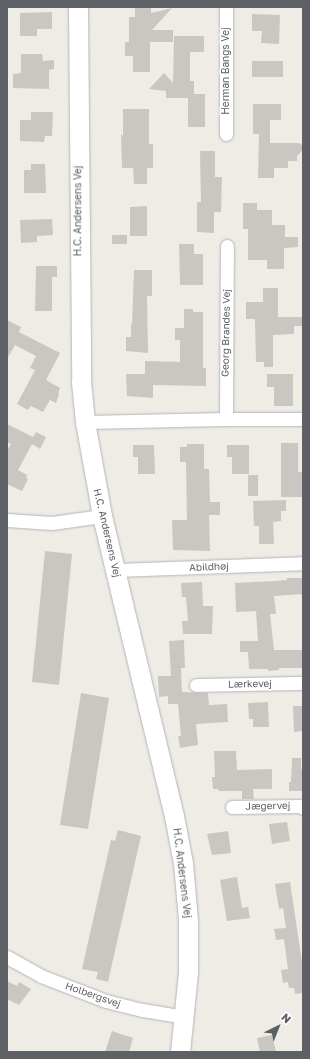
<!DOCTYPE html>
<meta charset="utf-8">
<style>
body{margin:0}
#map{position:relative;width:310px;height:1059px;overflow:hidden;background:#eeece5;font-family:"Golos Text",sans-serif}
div>[style]{position:absolute}
.building>*{inset:0;background:#cac7c2}
.roads{filter:drop-shadow(0 0 1px #b2b5b9) drop-shadow(0 0 1px #b2b5b9)}
.street>*{height:13px;margin:-6.5px;padding:0 6.5px;transform-origin:6.5px;border-radius:6.5px;background:#fff}
.secondary>*{height:19px;margin:-9.5px;padding:0 9.5px;transform-origin:9.5px;border-radius:9.5px;background:#fff}
span{translate:-50% -50%;white-space:nowrap;text-align:center;line-height:1.15;-webkit-text-stroke:3px #fff;paint-order:stroke}
.street-label{font-size:10px;color:#5d6064}
.frame{position:absolute;inset:0;border:8px solid #5d6064;pointer-events:none}
.north{position:absolute;left:258px;top:1007px;width:40px;height:40px;-webkit-text-stroke:3px #fff;paint-order:stroke;rotate:43deg;font-size:11px;font-weight:700;line-height:16px;text-align:center;color:#5d6064}
.north::after{content:'';display:block;margin:auto;width:14px;height:18px;background:#5d6064;clip-path:polygon(50% 0,100% 100%,50% 72%,0 100%)}
</style>
<div id="map">
<div class="building">
<div style="clip-path:polygon(135px 7px,151px 7px,151px 13px,172px 8px,152px 30px,173px 30px,173px 42px,150px 42px,150px 72px,133px 72px,133px 56px,125px 56px,125px 42px,129px 42px,129px 17px,135px 17px)"></div>
<div style="clip-path:polygon(52px 12px,52px 29px,37px 29px,37px 36px,20px 36px,20px 13px)"></div>
<div style="clip-path:polygon(252px 14px,280px 15px,279px 44px,261px 43px,262px 31px,252px 31px)"></div>
<div style="clip-path:polygon(174px 36px,204px 36px,204px 52px,190px 52px,190px 81px,194px 81px,194px 94px,205px 94px,205px 127px,188px 127px,188px 98px,166px 98px,166px 91px,149px 89px,164px 73px,173px 83px)"></div>
<div style="clip-path:polygon(21px 54px,42px 54px,43px 61px,54px 60px,54px 69px,49px 70px,49px 89px,13px 88px,13px 74px,21px 73px)"></div>
<div style="clip-path:polygon(252px 61px,283px 61px,283px 77px,252px 77px)"></div>
<div style="clip-path:polygon(253px 104px,281px 104px,281px 120px,270px 120px,270px 143px,299px 143px,303px 146px,303px 150px,297px 156px,297px 161px,288px 161px,288px 168px,274px 168px,274px 178px,258px 178px,259px 134px,253px 134px)"></div>
<div style="clip-path:polygon(123px 109px,149px 109px,149px 144px,153px 144px,153px 168px,147px 168px,147px 184px,134px 184px,133px 168px,122px 168px,121px 134px,123px 136px)"></div>
<div style="clip-path:polygon(31px 112px,53px 112px,52px 136px,45px 136px,44px 142px,20px 141px,20px 120px,31px 120px)"></div>
<div style="clip-path:polygon(200px 151px,215px 151px,215px 177px,222px 177px,221px 212px,214px 212px,214px 233px,197px 232px,197px 202px,201px 202px)"></div>
<div style="clip-path:polygon(31px 164px,45px 164px,46px 193px,24px 193px,24px 170px,31px 170px)"></div>
<div style="clip-path:polygon(243px 203px,257px 203px,257px 210px,272px 210px,272px 225px,285px 225px,285px 237px,298px 237px,298px 247px,284px 248px,284px 269px,267px 269px,267px 260px,248px 260px,248px 229px,243px 229px)"></div>
<div style="clip-path:polygon(147px 206px,147px 236px,130px 236px,130px 207px)"></div>
<div style="clip-path:polygon(52px 219px,53px 235px,37px 236px,37px 242px,21px 243px,20px 220px)"></div>
<div style="clip-path:polygon(112px 235px,127px 235px,127px 244px,112px 244px)"></div>
<div style="clip-path:polygon(179px 244px,194px 244px,194px 254px,203px 254px,203px 285px,180px 285px)"></div>
<div style="clip-path:polygon(36px 266px,57px 266px,57px 277px,52px 277px,52px 311px,35px 311px)"></div>
<div style="clip-path:polygon(134px 270px,152px 270px,152px 296px,147px 296px,148px 353px,126px 351px,126px 337px,131px 337px,131px 324px,132px 324px)"></div>
<div style="clip-path:polygon(263px 288px,278px 288px,278px 317px,303px 317px,303px 326px,294px 326px,294px 334px,273px 335px,273px 367px,264px 367px,264px 362px,256px 362px,255px 319px,246px 319px,246px 302px,263px 302px)"></div>
<div style="clip-path:polygon(184px 309px,193px 309px,193px 312px,203px 312px,203px 368px,206px 368px,206px 386px,153px 385px,153px 398px,127px 396px,126px 374px,145px 374px,145px 361px,180px 362px,180px 340px,175px 340px,175px 328px,184px 328px)"></div>
<div style="clip-path:polygon(7px 320px,21px 327px,19px 332px,60px 353px,46px 380px,60px 388px,58px 393px,59px 394px,56px 403px,50px 400px,43px 412px,31px 406px,28px 410px,17px 404px,35px 370px,30px 368px,36px 356px,15px 345px,7px 359px)"></div>
<div style="clip-path:polygon(267px 374px,293px 374px,293px 406px,274px 406px,274px 387px,267px 387px)"></div>
<div style="clip-path:polygon(7px 424px,33px 437px,36px 432px,46px 437px,40px 449px,32px 444px,18px 470px,27px 475px,26px 478px,28px 479px,22px 491px,7px 484px,7px 451px,11px 444px,7px 442px)"></div>
<div style="clip-path:polygon(281px 443px,298px 443px,298px 472px,303px 472px,303px 497px,281px 497px)"></div>
<div style="clip-path:polygon(187px 444px,204px 444px,204px 469px,209px 469px,210px 502px,220px 502px,220px 515px,209px 515px,210px 551px,173px 550px,172px 520px,187px 520px,186px 462px,180px 462px,180px 447px,187px 447px)"></div>
<div style="clip-path:polygon(133px 445px,154px 445px,155px 474px,138px 474px,138px 457px,133px 457px)"></div>
<div style="clip-path:polygon(227px 445px,249px 445px,249px 474px,232px 474px,232px 457px,227px 457px)"></div>
<div style="clip-path:polygon(248px 475px,258px 475px,258px 496px,248px 496px)"></div>
<div style="clip-path:polygon(286px 500px,286px 511px,281px 511px,281px 521px,273px 522px,274px 544px,259px 544px,259px 526px,254px 526px,253px 501px)"></div>
<div style="clip-path:polygon(45px 551px,72px 554px,59px 685px,32px 682px)"></div>
<div style="clip-path:polygon(287px 578px,303px 578px,303px 594px,274px 596px,276px 614px,270px 614px,274px 650px,303px 650px,303px 668px,279px 668px,279px 670px,268px 671px,268px 669px,249px 669px,248px 652px,240px 652px,240px 641px,258px 641px,256px 611px,236px 612px,235px 583px,276px 581px,287px 580px)"></div>
<div style="clip-path:polygon(202px 582px,203px 606px,213px 606px,212px 634px,183px 634px,182px 621px,188px 621px,186px 597px,182px 597px,181px 583px)"></div>
<div style="clip-path:polygon(184px 640px,185px 668px,181px 668px,182px 692px,208px 693px,209px 705px,227px 704px,228px 722px,196px 724px,198px 745px,180px 748px,178px 736px,181px 736px,178px 704px,168px 704px,168px 696px,159px 697px,158px 676px,171px 676px,169px 641px)"></div>
<div style="clip-path:polygon(81px 693px,109px 698px,88px 829px,60px 825px)"></div>
<div style="clip-path:polygon(268px 702px,269px 727px,253px 727px,253px 719px,249px 719px,248px 703px)"></div>
<div style="clip-path:polygon(293px 706px,303px 706px,303px 731px,294px 732px)"></div>
<div style="clip-path:polygon(214px 751px,236px 751px,237px 770px,272px 769px,272px 789px,253px 789px,254px 799px,242px 799px,242px 791px,219px 791px,218px 789px,213px 789px,212px 777px,215px 777px)"></div>
<div style="clip-path:polygon(292px 758px,301px 758px,301px 769px,303px 769px,302px 791px,289px 791px,289px 782px,291px 782px)"></div>
<div style="clip-path:polygon(287px 822px,290px 841px,272px 844px,269px 824px)"></div>
<div style="clip-path:polygon(118px 830px,141px 836px,108px 982px,96px 979px,98px 972px,82px 969px,111px 840px,115px 841px)"></div>
<div style="clip-path:polygon(228px 831px,231px 853px,212px 855px,207px 834px)"></div>
<div style="clip-path:polygon(237px 877px,242px 908px,248px 907px,250px 918px,227px 921px,220px 880px)"></div>
<div style="clip-path:polygon(290px 882px,303px 969px,303px 993px,295px 994px,294px 988px,289px 988px,288px 982px,283px 983px,281px 970px,288px 969px,284px 939px,276px 940px,274px 929px,286px 928px,283px 908px,279px 909px,275px 884px)"></div>
<div style="clip-path:polygon(7px 981px,17px 986px,19px 982px,31px 989px,19px 1005px,7px 999px)"></div>
<div style="clip-path:polygon(112px 1031px,133px 1038px,129px 1052px,105px 1052px)"></div>
<div style="clip-path:polygon(272px 1035px,276px 1052px,260px 1052px,257px 1038px)"></div>
</div>
<div class="roads">
<div class="street">
<div style="left:226px;top:134px;width:127px;rotate:-90deg"></div>
<div style="left:226px;top:419px;width:173px;rotate:-89.7deg"></div>
<div style="left:85px;top:422px;width:141px;rotate:-1.2deg"></div>
<div style="left:226px;top:419px;width:77px"></div>
<div style="left:7px;top:520px;width:45px;rotate:3.8deg"></div>
<div style="left:52px;top:523px;width:50px;rotate:-8deg"></div>
<div style="left:116px;top:570px;width:187px;rotate:-2.1deg"></div>
<div style="left:196px;top:685px;width:107px;rotate:-1.1deg"></div>
<div style="left:232px;top:807px;width:67px;rotate:-0.9deg"></div>
<div style="left:299px;top:806px;width:4px;rotate:27deg"></div>
<div style="left:7px;top:957px;width:39px;rotate:29deg"></div>
<div style="left:41px;top:976px;width:70px;rotate:21deg"></div>
<div style="left:106px;top:1001px;width:38px;rotate:14deg"></div>
<div style="left:143px;top:1010px;width:43px;rotate:9.5deg"></div>
</div>
<div class="secondary">
<div style="left:78px;top:7px;width:375px;rotate:89.5deg"></div>
<div style="left:81px;top:382px;width:40px;rotate:84.3deg"></div>
<div style="left:85px;top:422px;width:96px;rotate:79.7deg"></div>
<div style="left:102px;top:516px;width:309px;rotate:76.5deg"></div>
<div style="left:174px;top:816px;width:48px;rotate:79.2deg"></div>
<div style="left:183px;top:863px;width:57px;rotate:85deg"></div>
<div style="left:188px;top:920px;width:52px;rotate:90deg"></div>
<div style="left:188px;top:972px;width:80px;rotate:95.7deg"></div>
</div>
</div>
<div class="street-label">
<span style="left:226px;top:71px;rotate:-90deg">Herman Bangs Vej</span>
<span style="left:78px;top:211px;rotate:-90deg">H.C. Andersens Vej</span>
<span style="left:226px;top:333px;rotate:-89deg">Georg Brandes Vej</span>
<span style="left:107px;top:533px;rotate:77deg">H.C. Andersens Vej</span>
<span style="left:209px;top:567px;rotate:-2deg">Abildhøj</span>
<span style="left:250px;top:684px;rotate:-1deg">Lærkevej</span>
<span style="left:268px;top:806px;rotate:-1deg">Jægervej</span>
<span style="left:182px;top:873px;rotate:83deg">H.C. Andersens Vej</span>
<span style="left:93px;top:995px;rotate:19deg">Holbergsvej</span>
</div>
<div class="frame"></div>
<div class="north">N</div>
</div>
